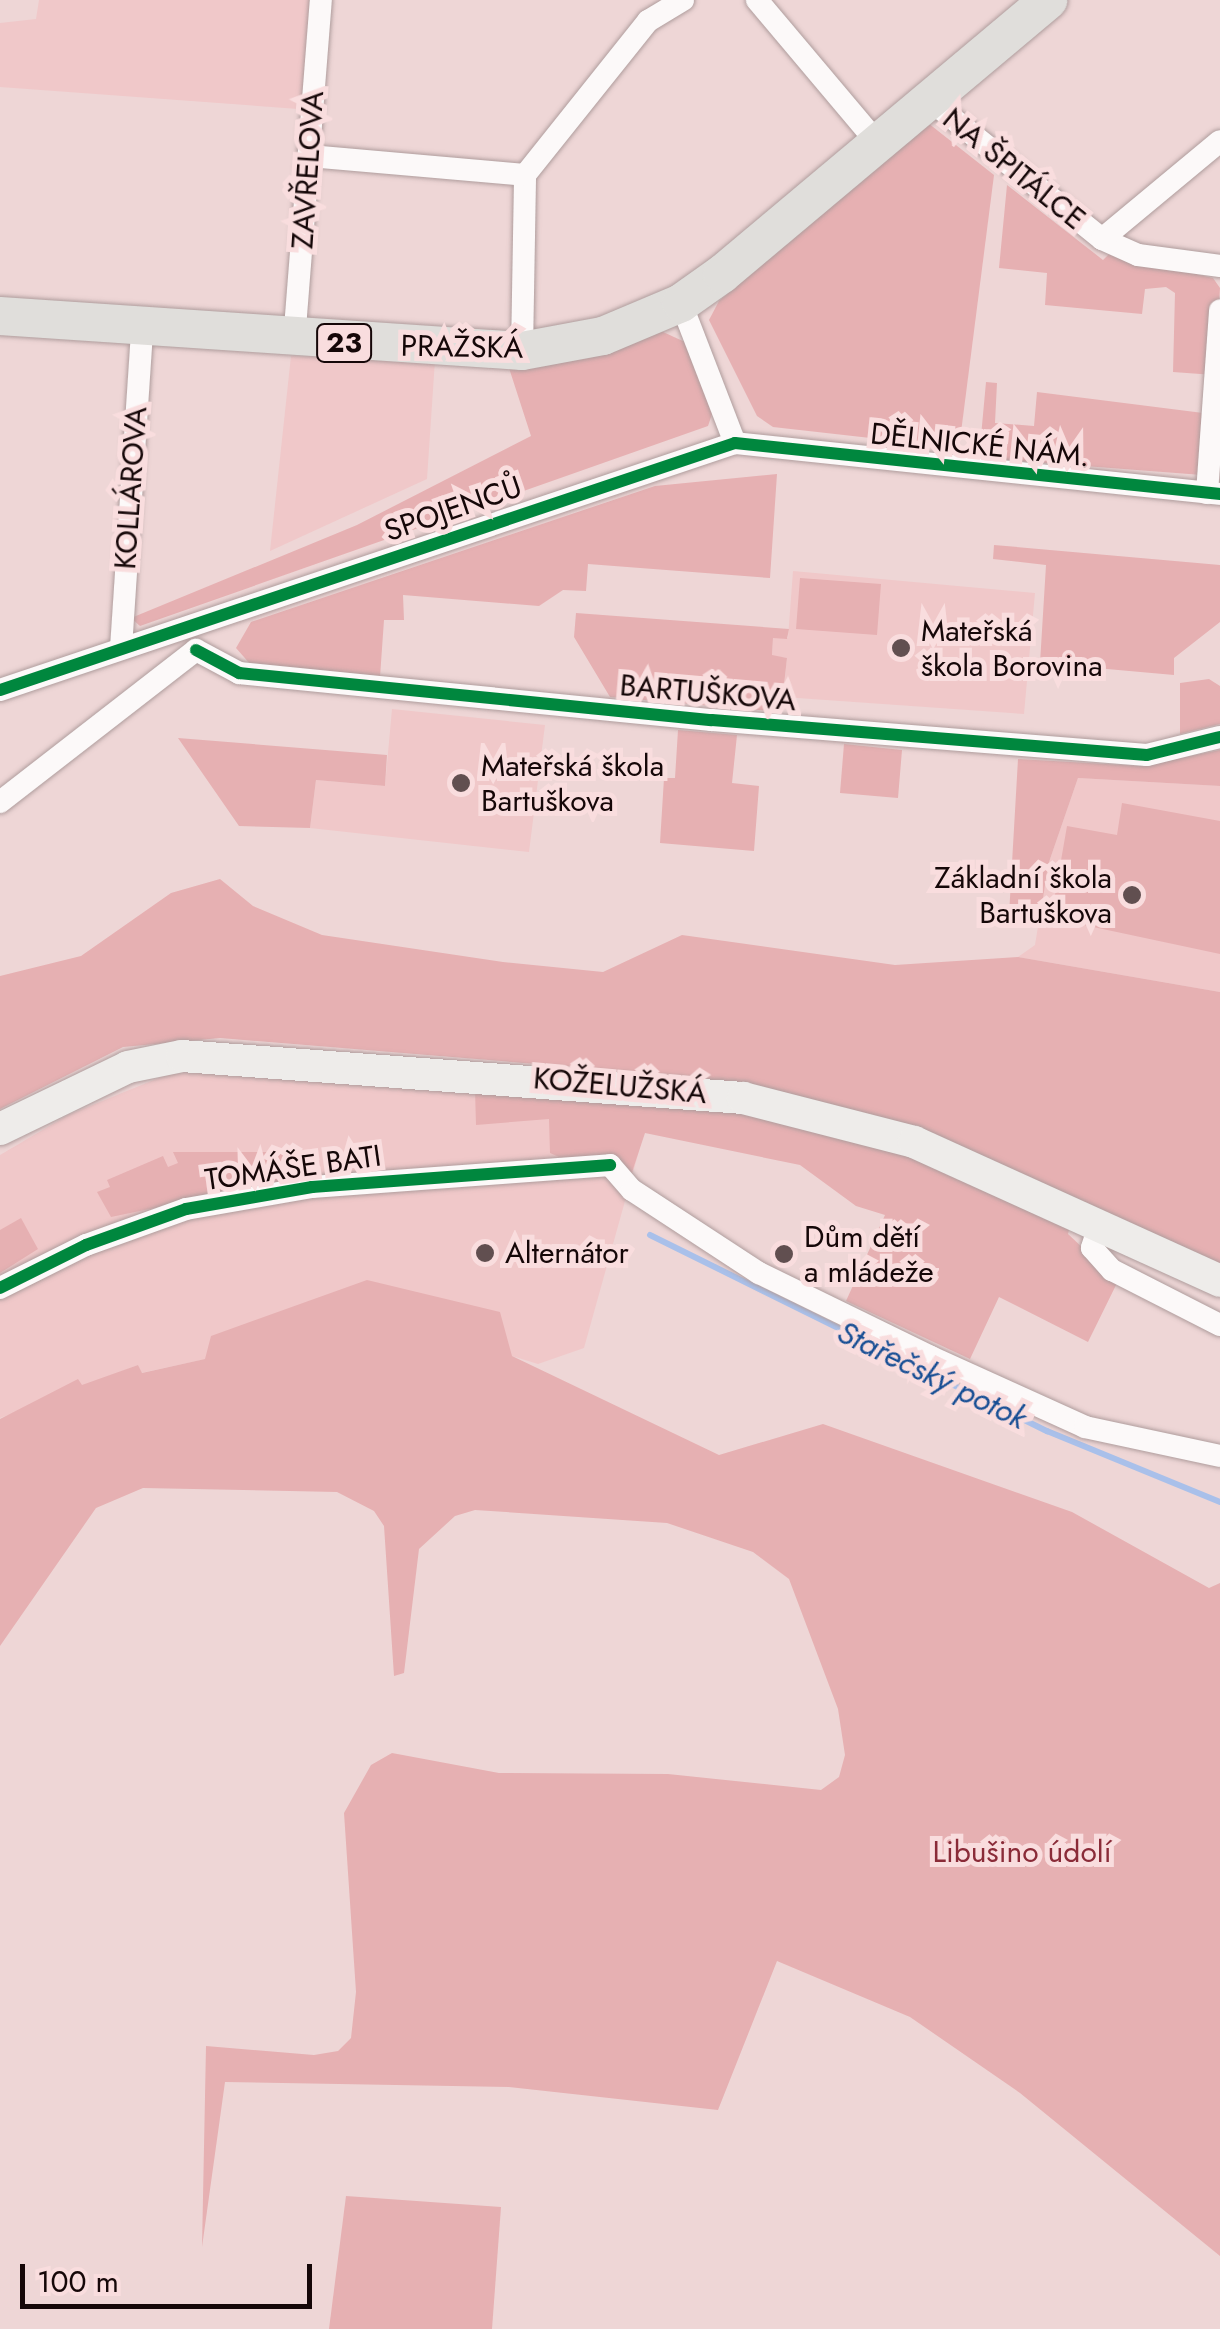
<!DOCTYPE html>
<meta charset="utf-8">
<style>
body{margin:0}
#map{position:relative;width:1220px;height:2329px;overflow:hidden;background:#eed6d6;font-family:Jost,sans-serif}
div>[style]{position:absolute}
.built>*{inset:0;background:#f0c8c9}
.green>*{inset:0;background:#e6b0b2}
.stream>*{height:6px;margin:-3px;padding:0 3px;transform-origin:3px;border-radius:3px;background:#a9c0ea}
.roads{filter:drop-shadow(0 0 2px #af9d9d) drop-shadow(0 0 2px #af9d9d)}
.minor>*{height:22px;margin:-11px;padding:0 11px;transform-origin:11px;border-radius:11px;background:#fcf9f9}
.secondary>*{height:32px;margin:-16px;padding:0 16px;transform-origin:16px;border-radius:16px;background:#eeecea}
.primary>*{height:38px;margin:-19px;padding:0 19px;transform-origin:19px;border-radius:19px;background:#e0dedb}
.cycleway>*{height:12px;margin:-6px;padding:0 6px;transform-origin:6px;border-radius:6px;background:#00873e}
.dots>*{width:28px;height:28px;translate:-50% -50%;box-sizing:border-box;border:5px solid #f9ddde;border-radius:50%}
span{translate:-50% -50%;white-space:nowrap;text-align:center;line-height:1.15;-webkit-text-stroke:10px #f9ddde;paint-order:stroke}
.shield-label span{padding:2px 8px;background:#f9ddde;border:2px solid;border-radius:8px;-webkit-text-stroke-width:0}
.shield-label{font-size:28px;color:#150708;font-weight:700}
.street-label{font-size:30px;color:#150708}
.poi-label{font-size:30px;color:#150708}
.left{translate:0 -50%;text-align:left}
.right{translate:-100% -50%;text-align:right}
.park-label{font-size:30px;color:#8a2b38}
.water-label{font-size:32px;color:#174e94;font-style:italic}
.scale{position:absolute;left:20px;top:2264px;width:292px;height:45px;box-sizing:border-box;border:5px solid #150708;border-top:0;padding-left:12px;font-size:30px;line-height:35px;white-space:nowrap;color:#150708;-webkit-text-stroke:8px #f9ddde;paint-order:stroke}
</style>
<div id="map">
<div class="built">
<div style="clip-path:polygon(39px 0,321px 0,312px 110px,0 87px,0 23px,36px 19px)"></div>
<div style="clip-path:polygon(291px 356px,435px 360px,427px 479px,270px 551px)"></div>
<div style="clip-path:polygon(793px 571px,1035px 593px,1024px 714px,783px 697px,787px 658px,772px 656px,773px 638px,788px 638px)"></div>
<div style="clip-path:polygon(392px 709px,545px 725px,529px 852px,310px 828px,316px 780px,385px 786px)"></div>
<div style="clip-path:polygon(1078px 778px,1220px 786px,1220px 992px,1018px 957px,1035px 945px,1048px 865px)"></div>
<div style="clip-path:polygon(220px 1053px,421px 1069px,644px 1133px,584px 1348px,538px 1364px,512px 1356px,206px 1359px,141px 1373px,138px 1365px,0 1418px,0 1155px,68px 1115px)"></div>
</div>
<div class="green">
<div style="clip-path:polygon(928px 123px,994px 175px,959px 448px,773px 427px,757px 416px,709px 320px,719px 301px)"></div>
<div style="clip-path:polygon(1007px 185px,1103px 260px,1109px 254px,1213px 278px,1220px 288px,1214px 375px,1173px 372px,1175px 293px,1166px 287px,1145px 289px,1142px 314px,1045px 305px,1047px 273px,999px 268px)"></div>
<div style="clip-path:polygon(661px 331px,687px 343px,714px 408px,708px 426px,140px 626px,131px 618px,357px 525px,531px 436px,509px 368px)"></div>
<div style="clip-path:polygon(986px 382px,997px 383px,995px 423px,1034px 426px,1037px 392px,1211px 414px,1202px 475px,979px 458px)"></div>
<div style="clip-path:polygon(777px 474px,770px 578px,588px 564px,586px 591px,563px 590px,539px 606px,403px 595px,404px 620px,384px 620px,380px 677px,251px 665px,236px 648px,251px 622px,655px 486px)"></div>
<div style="clip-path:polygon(994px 545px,1220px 565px,1220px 622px,1174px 658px,1174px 675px,1040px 663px,1046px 565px,993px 559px)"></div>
<div style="clip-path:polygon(800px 578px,881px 584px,877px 635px,796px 629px)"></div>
<div style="clip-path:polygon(576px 613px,789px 629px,787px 639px,773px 638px,772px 655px,787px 658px,781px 712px,610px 697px,574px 637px)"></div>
<div style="clip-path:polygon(1209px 679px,1220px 686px,1220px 724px,1180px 734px,1180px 683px)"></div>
<div style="clip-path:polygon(678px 730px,737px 735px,732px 783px,759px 786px,754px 851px,660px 843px,664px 778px,675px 778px)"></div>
<div style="clip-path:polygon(178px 738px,387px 755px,385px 786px,316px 780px,310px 828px,239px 826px)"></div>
<div style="clip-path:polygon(844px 744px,902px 750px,898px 798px,840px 793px)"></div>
<div style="clip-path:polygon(1220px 750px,1220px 786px,1078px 778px,1048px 865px,1039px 925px,1018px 926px,1018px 917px,1009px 915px,1018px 759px,1141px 766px)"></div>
<div style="clip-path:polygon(1122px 803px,1220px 821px,1220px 954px,1051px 918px,1067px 826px,1117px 835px)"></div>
<div style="clip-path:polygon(220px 879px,253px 906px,322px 935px,503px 962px,603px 972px,682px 935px,895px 965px,1018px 957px,1220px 992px,1220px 1266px,745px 1087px,658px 1074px,220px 1038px,123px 1047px,0 1109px,0 976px,81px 956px,171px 893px)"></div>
<div style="clip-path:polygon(475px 1090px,710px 1105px,915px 1157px,1070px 1226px,1068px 1234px,1118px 1281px,1088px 1342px,999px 1297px,970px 1359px,846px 1301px,885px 1215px,856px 1206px,800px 1165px,645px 1133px,630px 1178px,586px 1169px,550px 1153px,549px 1119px,476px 1125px)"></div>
<div style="clip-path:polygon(173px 1152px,306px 1152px,312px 1175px,111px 1217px,97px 1192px,110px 1187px,107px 1180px,163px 1156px,168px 1167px,178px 1163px)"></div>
<div style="clip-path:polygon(21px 1218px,38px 1249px,0 1273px,0 1230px)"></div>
<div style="clip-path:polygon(367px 1280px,500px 1312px,512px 1356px,719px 1455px,823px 1424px,1072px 1512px,1209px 1588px,1220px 1583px,1220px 2256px,1020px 2093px,910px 2017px,777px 1961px,718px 2110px,509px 2087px,225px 2082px,202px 2247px,206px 2046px,314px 2055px,338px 2051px,351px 2038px,356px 1992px,344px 1813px,371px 1765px,392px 1753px,499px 1773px,668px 1774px,821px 1790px,839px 1777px,845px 1755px,838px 1709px,789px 1579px,753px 1552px,667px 1523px,475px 1510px,455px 1516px,419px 1549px,404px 1673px,394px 1676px,384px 1526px,374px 1511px,337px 1492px,143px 1488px,96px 1508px,0 1646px,0 1419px,78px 1379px,82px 1385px,138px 1365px,142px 1373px,205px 1359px,211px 1336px)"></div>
<div style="clip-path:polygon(346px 2196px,501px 2207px,492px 2329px,329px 2329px)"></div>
</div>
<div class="stream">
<div style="left:650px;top:1235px;width:443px;rotate:26.3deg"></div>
<div style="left:1047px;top:1431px;width:187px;rotate:22.3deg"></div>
</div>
<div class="roads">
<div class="minor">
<div style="left:757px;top:0;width:183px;rotate:49.9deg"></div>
<div style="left:926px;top:97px;width:226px;rotate:38.9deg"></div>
<div style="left:1102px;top:239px;width:39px;rotate:24deg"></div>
<div style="left:1138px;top:255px;width:83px;rotate:7.6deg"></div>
<div style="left:309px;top:156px;width:217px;rotate:5deg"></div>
<div style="left:1102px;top:239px;width:153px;rotate:-39.7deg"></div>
<div style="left:681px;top:303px;width:150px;rotate:68.9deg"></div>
<div style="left:294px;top:341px;width:342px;rotate:-85.5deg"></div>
<div style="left:522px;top:351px;width:176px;rotate:-89deg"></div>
<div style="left:525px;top:175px;width:197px;rotate:-51.4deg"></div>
<div style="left:648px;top:21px;width:41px;rotate:-31deg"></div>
<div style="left:1207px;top:493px;width:183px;rotate:-85.9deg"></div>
<div style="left:121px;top:648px;width:321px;rotate:-86.2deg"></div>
<div style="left:196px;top:650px;width:49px;rotate:28.1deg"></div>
<div style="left:239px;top:673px;width:475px;rotate:5.7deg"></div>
<div style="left:712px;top:720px;width:436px;rotate:4.6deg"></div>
<div style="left:1147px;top:755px;width:75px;rotate:-13.9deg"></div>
<div style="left:0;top:690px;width:775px;rotate:-18.58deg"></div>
<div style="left:735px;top:443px;width:488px;rotate:6deg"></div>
<div style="left:0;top:802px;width:248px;rotate:-37.8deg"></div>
<div style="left:1099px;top:1226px;width:23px;rotate:108deg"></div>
<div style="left:1092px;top:1248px;width:30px;rotate:48deg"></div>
<div style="left:1112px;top:1270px;width:121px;rotate:27deg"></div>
<div style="left:0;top:1288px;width:96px;rotate:-26.6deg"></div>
<div style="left:86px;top:1245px;width:106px;rotate:-19.8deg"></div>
<div style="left:186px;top:1209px;width:128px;rotate:-9.9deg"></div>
<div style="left:312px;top:1187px;width:299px;rotate:-4.2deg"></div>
<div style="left:610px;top:1165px;width:33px;rotate:49deg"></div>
<div style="left:632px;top:1190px;width:152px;rotate:33.2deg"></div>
<div style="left:759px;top:1273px;width:191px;rotate:26deg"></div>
<div style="left:931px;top:1357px;width:169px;rotate:24.4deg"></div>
<div style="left:1085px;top:1427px;width:138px;rotate:12.1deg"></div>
</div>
<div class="secondary">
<div style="left:0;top:1129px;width:142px;rotate:-25.8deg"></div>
<div style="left:128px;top:1067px;width:55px;rotate:-11.5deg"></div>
<div style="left:182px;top:1056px;width:563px;rotate:4.28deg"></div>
<div style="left:743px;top:1098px;width:177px;rotate:14.4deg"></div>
<div style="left:914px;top:1142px;width:336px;rotate:24.4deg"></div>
</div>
<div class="primary">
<div style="left:0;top:316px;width:523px;rotate:3.84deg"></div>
<div style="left:522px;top:351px;width:82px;rotate:-10.5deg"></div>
<div style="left:603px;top:336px;width:85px;rotate:-22.9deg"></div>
<div style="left:681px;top:303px;width:50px;rotate:-35.3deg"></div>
<div style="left:722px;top:274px;width:426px;rotate:-40deg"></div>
</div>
</div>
<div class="cycleway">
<div style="left:196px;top:650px;width:49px;rotate:28.1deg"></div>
<div style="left:239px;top:673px;width:475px;rotate:5.7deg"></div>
<div style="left:712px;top:720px;width:436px;rotate:4.6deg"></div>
<div style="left:1147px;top:755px;width:75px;rotate:-13.9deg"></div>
<div style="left:0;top:690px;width:775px;rotate:-18.58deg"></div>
<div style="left:735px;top:443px;width:488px;rotate:6deg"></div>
<div style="left:0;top:1288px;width:96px;rotate:-26.6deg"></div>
<div style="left:86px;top:1245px;width:106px;rotate:-19.8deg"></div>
<div style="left:186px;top:1209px;width:128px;rotate:-9.9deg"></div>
<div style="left:312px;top:1187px;width:299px;rotate:-4.2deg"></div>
</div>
<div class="dots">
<div style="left:901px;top:648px;background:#614f50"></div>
<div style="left:461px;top:783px;background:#614f50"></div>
<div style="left:1132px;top:895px;background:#614f50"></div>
<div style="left:485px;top:1253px;background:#614f50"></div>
<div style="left:784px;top:1254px;background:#614f50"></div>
</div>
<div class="shield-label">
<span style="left:344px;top:343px">23</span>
</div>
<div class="street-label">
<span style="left:1014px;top:169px;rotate:39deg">NA ŠPITÁLCE</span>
<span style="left:308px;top:170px;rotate:-86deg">ZAVŘELOVA</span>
<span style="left:462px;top:347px;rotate:1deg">PRAŽSKÁ</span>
<span style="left:980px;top:445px;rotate:6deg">DĚLNICKÉ NÁM.</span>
<span style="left:131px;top:488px;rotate:-86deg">KOLLÁROVA</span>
<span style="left:453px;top:509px;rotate:-19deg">SPOJENCŮ</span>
<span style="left:708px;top:693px;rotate:5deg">BARTUŠKOVA</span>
<span style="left:620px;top:1086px;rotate:5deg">KOŽELUŽSKÁ</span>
<span style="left:293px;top:1168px;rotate:-8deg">TOMÁŠE BATI</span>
</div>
<div class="poi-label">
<span class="left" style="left:921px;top:648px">Mateřská<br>škola Borovina</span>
<span class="left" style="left:481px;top:783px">Mateřská škola<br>Bartuškova</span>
<span class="right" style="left:1112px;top:895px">Základní škola<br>Bartuškova</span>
<span class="left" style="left:804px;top:1254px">Dům dětí<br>a mládeže</span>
<span class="left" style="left:505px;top:1253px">Alternátor</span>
</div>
<div class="park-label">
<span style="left:1022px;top:1852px">Libušino údolí</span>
</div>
<div class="water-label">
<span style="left:932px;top:1375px;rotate:26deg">Stařečský potok</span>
</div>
<div class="scale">100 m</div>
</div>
